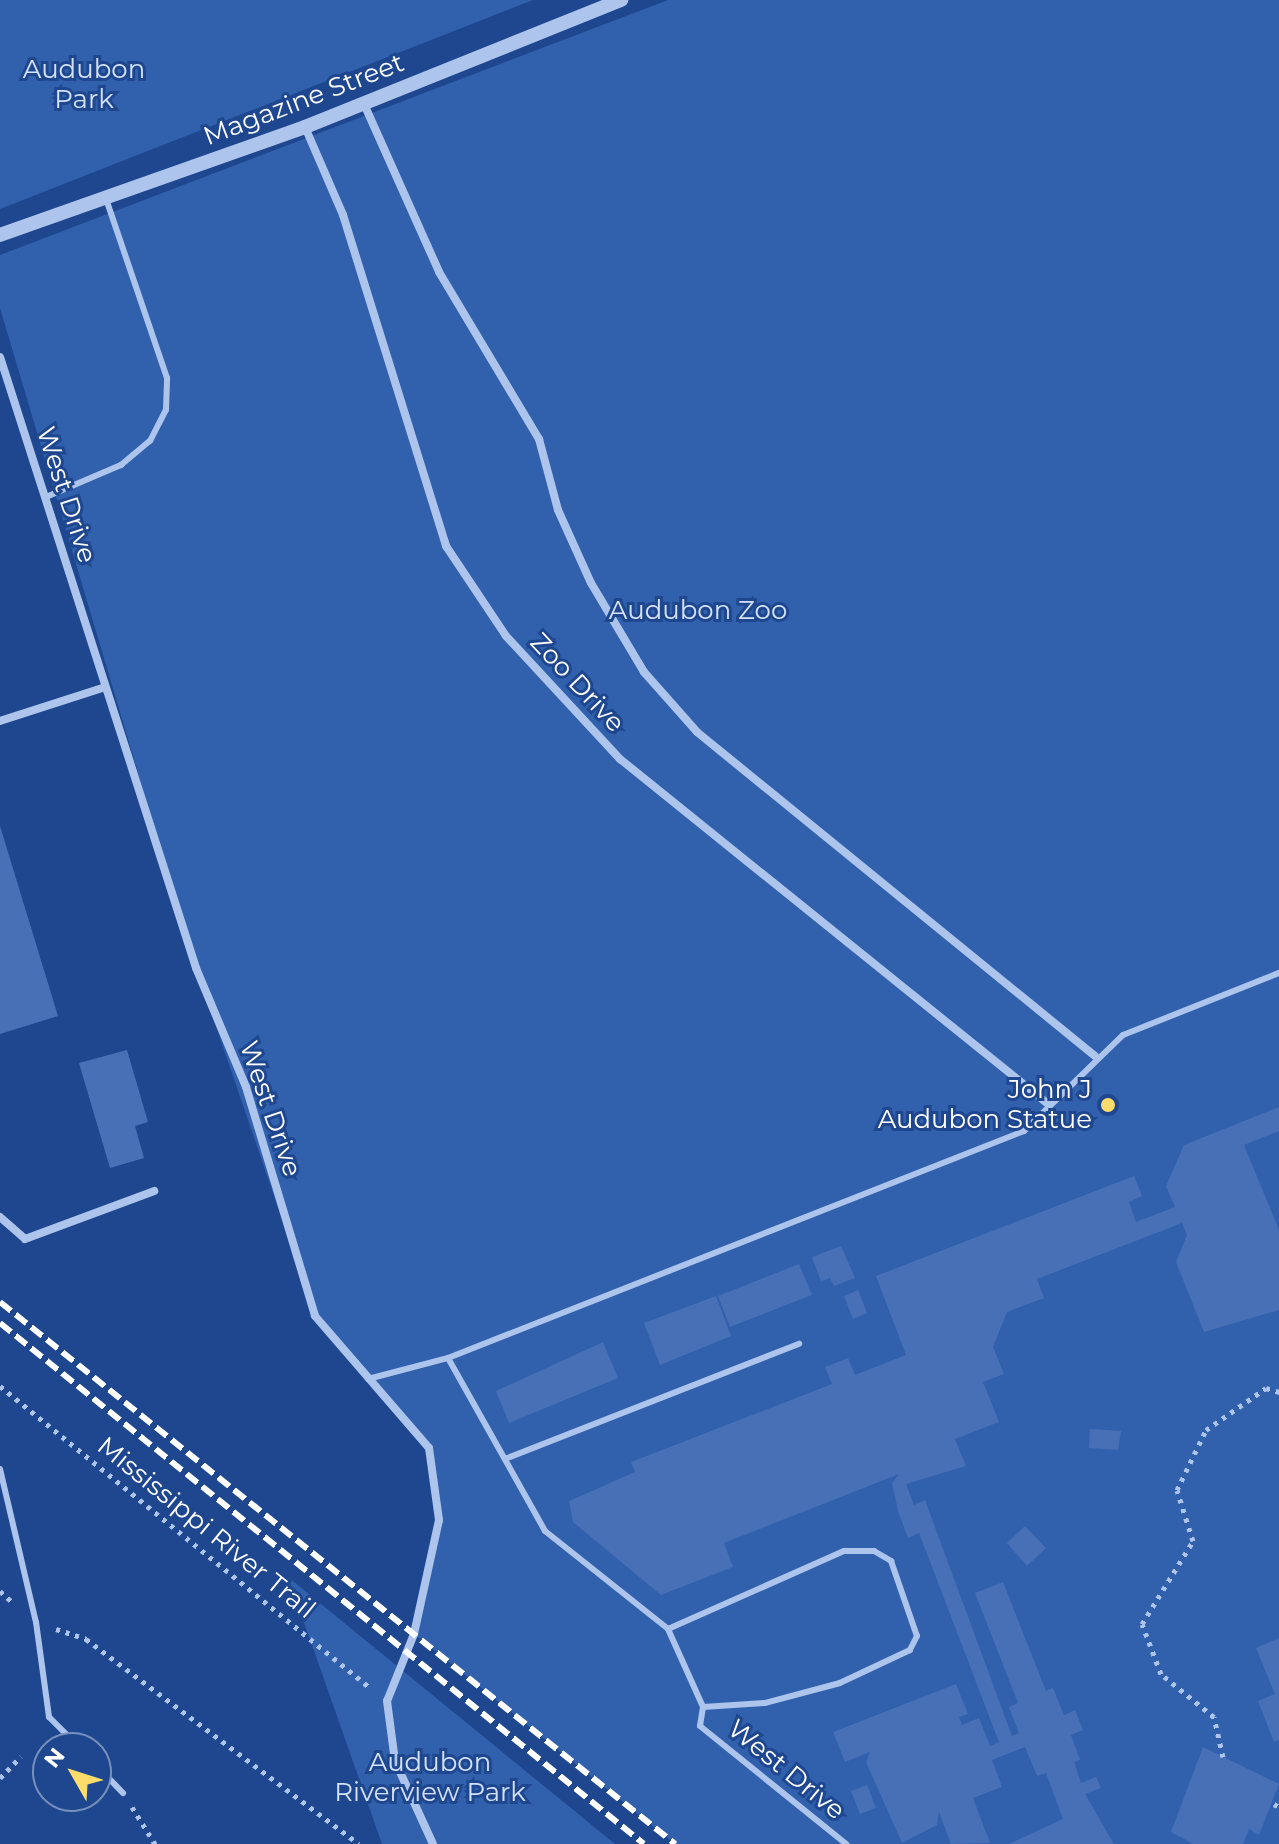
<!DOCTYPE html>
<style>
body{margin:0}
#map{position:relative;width:1279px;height:1844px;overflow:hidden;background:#1e478f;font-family:Montserrat,sans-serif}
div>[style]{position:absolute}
.green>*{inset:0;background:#3160ad}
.building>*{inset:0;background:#4770b7}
.path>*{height:5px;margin-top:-2.5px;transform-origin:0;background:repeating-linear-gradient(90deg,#adc5ed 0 4px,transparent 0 10px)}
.service>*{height:6px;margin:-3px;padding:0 3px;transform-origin:3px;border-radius:3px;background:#adc5ed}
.minor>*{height:8px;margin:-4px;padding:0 4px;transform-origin:4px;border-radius:4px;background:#adc5ed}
.tertiary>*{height:14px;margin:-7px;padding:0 7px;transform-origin:7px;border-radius:7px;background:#adc5ed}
.rail>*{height:6px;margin-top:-3px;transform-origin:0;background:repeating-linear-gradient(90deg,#fff 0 14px,transparent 0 20px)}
.dots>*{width:22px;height:22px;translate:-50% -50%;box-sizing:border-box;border:4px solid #1e478f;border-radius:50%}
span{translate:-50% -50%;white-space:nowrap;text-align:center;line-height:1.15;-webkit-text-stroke:6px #1e478f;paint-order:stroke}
.park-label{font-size:26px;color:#d3e1f9}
.street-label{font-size:26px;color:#fff}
.poi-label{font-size:26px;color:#fff}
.right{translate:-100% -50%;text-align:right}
.north{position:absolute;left:32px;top:1732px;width:80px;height:80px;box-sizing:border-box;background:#1e478f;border:2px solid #7891bc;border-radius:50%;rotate:309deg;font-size:22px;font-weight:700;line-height:32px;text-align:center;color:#fff}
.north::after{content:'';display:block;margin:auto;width:28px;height:36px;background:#fcdd6c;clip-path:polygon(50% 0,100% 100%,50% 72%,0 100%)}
</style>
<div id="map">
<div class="green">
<div style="clip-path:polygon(0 0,533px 0,0 209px)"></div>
<div style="clip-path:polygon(668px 0,1279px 0,1279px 1844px,675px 1844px,414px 1634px,439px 1520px,429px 1448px,315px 1316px,196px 968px,0 308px,0 255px)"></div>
<div style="clip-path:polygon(288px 1577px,615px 1844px,382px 1844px)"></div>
</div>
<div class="building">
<div style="clip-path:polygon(0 826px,58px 1016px,0 1034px)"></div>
<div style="clip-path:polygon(127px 1050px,148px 1122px,135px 1126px,144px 1158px,110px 1168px,79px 1063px)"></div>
<div style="clip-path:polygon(1279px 1107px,1279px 1131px,1244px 1145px,1279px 1230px,1279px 1310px,1204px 1332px,1176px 1262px,1187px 1235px,1182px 1223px,1037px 1279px,1044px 1298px,1007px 1312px,993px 1347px,1004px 1374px,983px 1382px,999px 1422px,955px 1439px,966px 1466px,906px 1484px,914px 1505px,925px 1500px,1012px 1736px,1019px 1733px,1009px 1707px,1018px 1703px,975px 1593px,1003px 1582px,1046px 1691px,1053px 1688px,1064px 1715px,1075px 1710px,1083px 1730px,1071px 1735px,1080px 1760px,1074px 1762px,1081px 1783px,1096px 1777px,1101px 1788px,1085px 1794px,1114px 1844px,1009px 1844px,1063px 1819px,1046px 1773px,1037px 1776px,1025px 1747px,992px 1760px,1002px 1787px,973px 1798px,990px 1843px,951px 1844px,939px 1812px,937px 1825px,902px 1843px,866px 1762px,870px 1752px,845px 1762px,833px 1732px,956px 1684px,968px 1714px,959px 1717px,962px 1725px,979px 1718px,990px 1746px,999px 1742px,919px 1533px,908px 1538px,898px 1511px,892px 1483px,899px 1474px,724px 1543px,733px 1567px,661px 1595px,573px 1522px,569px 1501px,635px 1472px,631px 1462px,832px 1384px,825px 1367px,848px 1358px,855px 1375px,906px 1355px,876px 1276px,1134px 1176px,1142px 1196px,1129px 1202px,1136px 1222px,1175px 1207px,1166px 1186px,1184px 1145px)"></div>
<div style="clip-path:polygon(841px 1246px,855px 1278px,834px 1286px,830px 1278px,821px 1281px,812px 1257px)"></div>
<div style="clip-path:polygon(799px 1264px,812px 1295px,730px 1327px,718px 1296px)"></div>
<div style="clip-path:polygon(858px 1290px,867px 1313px,853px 1319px,844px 1296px)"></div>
<div style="clip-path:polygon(716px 1296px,731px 1336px,660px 1365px,644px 1323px)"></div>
<div style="clip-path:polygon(603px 1342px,618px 1378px,509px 1423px,496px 1391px)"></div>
<div style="clip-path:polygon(1090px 1429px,1121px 1431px,1118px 1450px,1089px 1448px)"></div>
<div style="clip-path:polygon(1025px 1526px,1046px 1548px,1027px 1566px,1007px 1543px)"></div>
<div style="clip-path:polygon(1279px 1638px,1279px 1740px,1274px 1742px,1258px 1701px,1275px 1694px,1256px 1648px)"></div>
<div style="clip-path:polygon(1203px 1747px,1279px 1784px,1259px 1835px,1249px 1829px,1243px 1844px,1193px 1844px,1171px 1832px)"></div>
<div style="clip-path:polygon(867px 1785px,876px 1808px,860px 1814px,851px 1791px)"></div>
</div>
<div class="path">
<div style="left:0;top:1386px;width:479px;rotate:39.2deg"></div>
<div style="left:0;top:1591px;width:15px;rotate:42deg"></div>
<div style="left:56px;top:1629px;width:32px;rotate:18deg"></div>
<div style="left:86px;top:1639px;width:341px;rotate:36.9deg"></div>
<div style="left:1223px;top:1757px;width:41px;rotate:-102.7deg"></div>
<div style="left:1214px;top:1717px;width:68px;rotate:-140.9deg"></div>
<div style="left:1161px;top:1674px;width:53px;rotate:-110.8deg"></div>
<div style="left:1142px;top:1624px;width:97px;rotate:-58.4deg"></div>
<div style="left:1193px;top:1541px;width:53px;rotate:-107.4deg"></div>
<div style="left:1177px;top:1490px;width:67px;rotate:-64.2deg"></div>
<div style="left:1206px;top:1430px;width:73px;rotate:-35deg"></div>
<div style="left:1266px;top:1388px;width:14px;rotate:17deg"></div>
<div style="left:0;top:1778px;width:30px;rotate:-46deg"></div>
<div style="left:1274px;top:1804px;width:6px;rotate:31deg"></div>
<div style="left:132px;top:1807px;width:44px;rotate:58.1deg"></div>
</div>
<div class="service">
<div style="left:46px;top:497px;width:82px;rotate:-23.1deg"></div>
<div style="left:121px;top:465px;width:38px;rotate:-40deg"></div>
<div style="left:150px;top:441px;width:35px;rotate:-63deg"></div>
<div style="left:166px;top:410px;width:32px;rotate:-88deg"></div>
<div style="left:167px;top:378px;width:189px;rotate:-108.8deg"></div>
<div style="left:448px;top:1358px;width:198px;rotate:60.7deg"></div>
<div style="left:545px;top:1531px;width:157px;rotate:38.5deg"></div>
<div style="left:668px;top:1629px;width:85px;rotate:65.8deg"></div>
<div style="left:703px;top:1707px;width:19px;rotate:99deg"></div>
<div style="left:700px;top:1726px;width:188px;rotate:38.9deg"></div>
<div style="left:368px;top:1379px;width:83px;rotate:-14.7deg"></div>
<div style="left:448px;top:1358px;width:619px;rotate:-21.51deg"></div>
<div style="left:1024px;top:1131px;width:138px;rotate:-44.1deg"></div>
<div style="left:1123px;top:1035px;width:168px;rotate:-21.7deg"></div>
<div style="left:505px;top:1459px;width:316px;rotate:-21.4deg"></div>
<div style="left:0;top:1469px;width:157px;rotate:76.8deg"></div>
<div style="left:36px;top:1622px;width:96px;rotate:82.2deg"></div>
<div style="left:49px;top:1717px;width:44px;rotate:45deg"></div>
<div style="left:668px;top:1629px;width:193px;rotate:-23.9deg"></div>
<div style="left:844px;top:1551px;width:30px"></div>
<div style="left:874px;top:1551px;width:20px;rotate:30deg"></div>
<div style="left:891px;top:1561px;width:79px;rotate:70.9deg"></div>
<div style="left:917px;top:1636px;width:16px;rotate:117deg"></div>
<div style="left:910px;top:1650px;width:77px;rotate:154.8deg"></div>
<div style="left:840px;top:1683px;width:78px;rotate:165.1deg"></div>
<div style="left:765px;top:1703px;width:62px;rotate:176.3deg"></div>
<div style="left:96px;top:1765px;width:39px;rotate:46deg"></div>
</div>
<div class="minor">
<div style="left:364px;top:104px;width:184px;rotate:65.9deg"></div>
<div style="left:439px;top:272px;width:195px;rotate:59.1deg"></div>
<div style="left:539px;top:439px;width:73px;rotate:75deg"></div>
<div style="left:558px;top:510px;width:80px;rotate:65.7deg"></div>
<div style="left:591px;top:583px;width:104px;rotate:59.2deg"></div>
<div style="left:644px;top:672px;width:80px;rotate:48.5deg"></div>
<div style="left:697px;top:732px;width:513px;rotate:39.15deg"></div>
<div style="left:305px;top:127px;width:96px;rotate:66.6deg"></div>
<div style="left:343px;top:215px;width:347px;rotate:72.7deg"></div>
<div style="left:446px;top:546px;width:108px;rotate:56.3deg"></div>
<div style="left:506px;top:636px;width:168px;rotate:47.2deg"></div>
<div style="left:620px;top:759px;width:548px;rotate:38.86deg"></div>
<div style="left:0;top:357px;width:642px;rotate:72.21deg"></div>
<div style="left:196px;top:968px;width:129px;rotate:67.2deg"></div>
<div style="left:246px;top:1087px;width:239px;rotate:73.2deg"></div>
<div style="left:315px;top:1316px;width:174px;rotate:49.2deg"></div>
<div style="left:429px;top:1448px;width:73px;rotate:82.1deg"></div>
<div style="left:439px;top:1520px;width:117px;rotate:102.4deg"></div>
<div style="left:414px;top:1634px;width:72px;rotate:111.9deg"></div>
<div style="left:387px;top:1701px;width:61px;rotate:82.4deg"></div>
<div style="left:395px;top:1761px;width:91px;rotate:65.4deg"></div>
<div style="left:0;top:721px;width:110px;rotate:-17.9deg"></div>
<div style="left:0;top:1217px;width:33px;rotate:41deg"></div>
<div style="left:25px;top:1239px;width:138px;rotate:-20.4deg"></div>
</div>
<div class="tertiary">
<div style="left:0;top:235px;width:324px;rotate:-19.5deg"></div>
<div style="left:305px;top:127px;width:341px;rotate:-21.9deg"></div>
</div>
<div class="rail">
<div style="left:0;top:1302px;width:866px;rotate:38.76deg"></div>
<div style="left:0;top:1323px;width:828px;rotate:38.97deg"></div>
</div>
<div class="dots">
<div style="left:1108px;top:1105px;background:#fcdd6c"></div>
</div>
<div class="park-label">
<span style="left:84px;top:85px">Audubon<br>Park</span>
<span style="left:698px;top:611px">Audubon Zoo</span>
<span style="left:430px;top:1778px">Audubon<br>Riverview Park</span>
</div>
<div class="street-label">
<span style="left:304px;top:100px;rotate:-21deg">Magazine Street</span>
<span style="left:66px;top:495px;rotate:72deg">West Drive</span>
<span style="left:577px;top:683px;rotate:47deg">Zoo Drive</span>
<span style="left:270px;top:1109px;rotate:71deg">West Drive</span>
<span style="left:206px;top:1528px;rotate:39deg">Mississippi River Trail</span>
<span style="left:786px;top:1770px;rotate:39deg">West Drive</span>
</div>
<div class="poi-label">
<span class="right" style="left:1092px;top:1105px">John J<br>Audubon Statue</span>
</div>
<div class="north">N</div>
</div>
